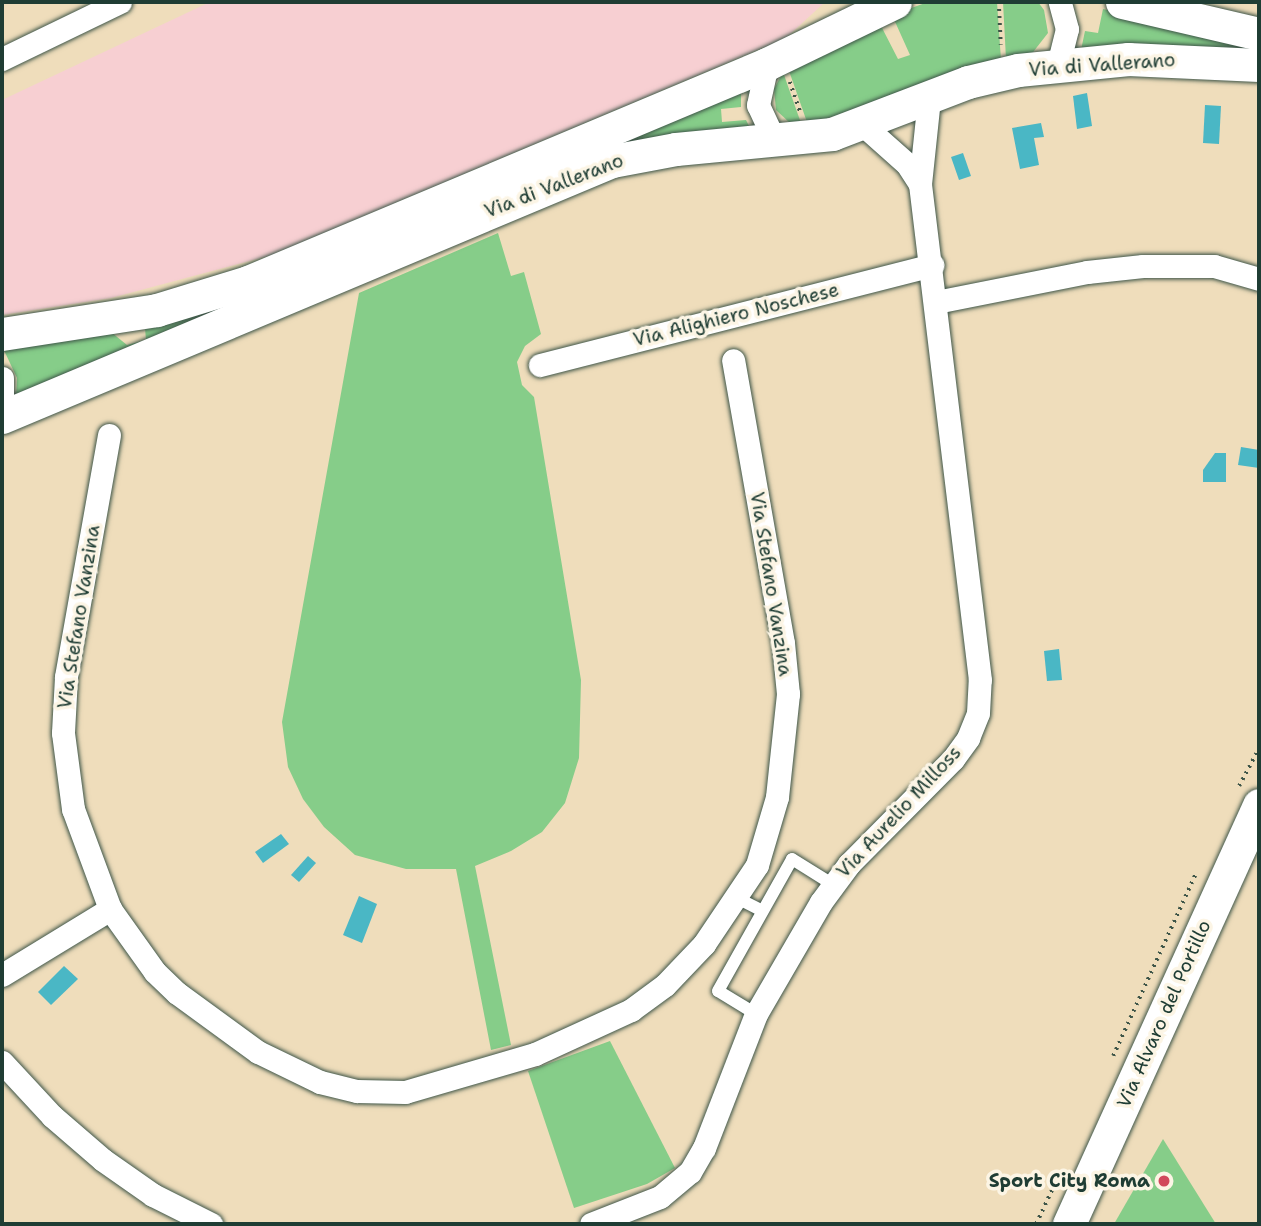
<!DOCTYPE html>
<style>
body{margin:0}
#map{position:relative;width:1261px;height:1226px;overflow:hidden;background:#efddbb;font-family:"Shantell Sans",sans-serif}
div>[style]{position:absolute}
.built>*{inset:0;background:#f7cfd2}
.green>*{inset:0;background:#86cd89}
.water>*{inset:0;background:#4ab7c5}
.path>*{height:3.5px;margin-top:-1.75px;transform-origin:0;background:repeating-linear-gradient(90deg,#3e5548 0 2px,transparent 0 7px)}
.roads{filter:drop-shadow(0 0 2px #3e5548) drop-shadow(0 0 2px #3e5548)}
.lane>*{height:12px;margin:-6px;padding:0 6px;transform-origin:6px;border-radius:6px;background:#fff}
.street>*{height:23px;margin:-11.5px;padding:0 11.5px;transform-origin:11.5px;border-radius:11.5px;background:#fff}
.secondary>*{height:33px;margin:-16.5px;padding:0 16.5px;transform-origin:16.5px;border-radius:16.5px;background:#fff}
.dots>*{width:19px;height:19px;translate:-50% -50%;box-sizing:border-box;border:4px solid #fcf5e5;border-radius:50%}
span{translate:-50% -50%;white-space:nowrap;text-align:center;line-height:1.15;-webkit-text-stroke:7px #fcf5e5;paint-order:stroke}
.street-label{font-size:19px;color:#1f3d34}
.poi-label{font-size:19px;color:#1f3d34;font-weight:700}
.right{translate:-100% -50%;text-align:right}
.frame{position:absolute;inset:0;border:4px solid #1f3d34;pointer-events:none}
</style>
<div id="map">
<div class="built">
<div style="clip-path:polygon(210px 2px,825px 2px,786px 38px,272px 255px,111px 298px,2px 315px,2px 100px)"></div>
</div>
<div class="green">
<div style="clip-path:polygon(928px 2px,997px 2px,1001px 60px,808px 125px,788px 68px,879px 22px,898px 59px,910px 55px,892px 15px)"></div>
<div style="clip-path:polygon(1003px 2px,1038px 2px,1044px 10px,1048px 33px,1030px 56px,1006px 59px)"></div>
<div style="clip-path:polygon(1103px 9px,1259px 44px,1259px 52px,1081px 50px,1085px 31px,1098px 33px)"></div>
<div style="clip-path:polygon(783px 72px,802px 126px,790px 123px,776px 110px,774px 89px)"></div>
<div style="clip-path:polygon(741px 87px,741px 107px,721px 109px,722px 122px,746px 120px,751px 130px,592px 154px)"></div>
<div style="clip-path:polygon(498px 233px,511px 276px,524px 272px,541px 334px,525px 346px,517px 362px,522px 385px,534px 397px,581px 680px,579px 758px,565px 803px,542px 832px,511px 851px,475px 866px,511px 1045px,491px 1050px,456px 869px,406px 869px,355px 855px,324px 827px,303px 799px,288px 767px,282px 722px,359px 293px)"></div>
<div style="clip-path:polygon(268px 288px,16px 398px,17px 378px,2px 346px,111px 332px,127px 345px,146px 340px,145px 328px)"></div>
<div style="clip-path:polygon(610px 1041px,675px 1168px,647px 1184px,574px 1208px,528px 1071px)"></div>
<div style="clip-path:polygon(1163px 1139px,1216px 1224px,1114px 1224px)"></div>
</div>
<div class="water">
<div style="clip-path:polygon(1087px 93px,1092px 126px,1077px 129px,1073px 96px)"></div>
<div style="clip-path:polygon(1205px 105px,1221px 106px,1219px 144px,1203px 143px)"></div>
<div style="clip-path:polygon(1041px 123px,1044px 137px,1034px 138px,1039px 165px,1020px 169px,1012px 128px)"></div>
<div style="clip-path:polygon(963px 153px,971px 176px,959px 180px,951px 157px)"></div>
<div style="clip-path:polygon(1241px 447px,1259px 450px,1259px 468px,1238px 465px)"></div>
<div style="clip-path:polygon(1215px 453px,1226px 453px,1226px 482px,1203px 482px,1203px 470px)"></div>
<div style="clip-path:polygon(1059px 649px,1062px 680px,1047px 681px,1044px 651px)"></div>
<div style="clip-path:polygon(281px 834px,289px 844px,263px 863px,255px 852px)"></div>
<div style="clip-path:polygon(308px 856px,316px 863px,299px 882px,291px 875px)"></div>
<div style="clip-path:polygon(359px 896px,377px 904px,362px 943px,343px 935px)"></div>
<div style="clip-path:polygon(64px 966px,78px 979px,51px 1005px,38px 992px)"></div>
</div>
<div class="path">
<div style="left:999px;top:2px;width:43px;rotate:87.3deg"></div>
<div style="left:790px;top:82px;width:31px;rotate:71deg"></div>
<div style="left:1239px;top:786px;width:43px;rotate:-62.2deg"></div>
<div style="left:1113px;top:1056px;width:199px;rotate:-65.6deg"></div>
<div style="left:1036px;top:1224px;width:38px;rotate:-65deg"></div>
</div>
<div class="roads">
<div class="lane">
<div style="left:737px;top:898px;width:28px;rotate:27deg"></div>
<div style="left:756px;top:1014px;width:44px;rotate:-148.8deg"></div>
<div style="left:718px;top:991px;width:151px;rotate:-60.7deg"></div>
<div style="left:792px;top:859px;width:47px;rotate:32deg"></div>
</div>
<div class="street">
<div style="left:2px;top:59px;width:131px;rotate:-25.8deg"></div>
<div style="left:767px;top:64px;width:42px;rotate:102.4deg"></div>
<div style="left:758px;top:105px;width:40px;rotate:65deg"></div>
<div style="left:1058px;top:65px;width:37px;rotate:-76deg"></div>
<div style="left:1067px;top:29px;width:28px;rotate:-105deg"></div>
<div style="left:862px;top:124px;width:60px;rotate:41.6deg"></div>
<div style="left:907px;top:164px;width:24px;rotate:57deg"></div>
<div style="left:936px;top:302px;width:154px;rotate:-11.2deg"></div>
<div style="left:1087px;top:272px;width:56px;rotate:-6.1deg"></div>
<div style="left:1143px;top:266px;width:71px"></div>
<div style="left:1214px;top:266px;width:47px;rotate:16.1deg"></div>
<div style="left:540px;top:365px;width:405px;rotate:-14.3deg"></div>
<div style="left:2px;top:378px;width:19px;rotate:90deg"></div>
<div style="left:109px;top:435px;width:246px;rotate:100.1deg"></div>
<div style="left:66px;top:677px;width:56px;rotate:93.1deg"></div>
<div style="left:63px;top:733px;width:77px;rotate:82.5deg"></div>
<div style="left:73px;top:809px;width:107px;rotate:69.7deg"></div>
<div style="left:110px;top:909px;width:77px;rotate:54.5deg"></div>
<div style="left:155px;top:972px;width:30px;rotate:44deg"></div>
<div style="left:177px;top:993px;width:100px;rotate:36.1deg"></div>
<div style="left:258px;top:1052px;width:69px;rotate:25.8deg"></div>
<div style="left:320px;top:1082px;width:38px;rotate:14deg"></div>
<div style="left:357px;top:1091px;width:48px;rotate:1.2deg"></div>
<div style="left:405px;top:1092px;width:135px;rotate:-16.3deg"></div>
<div style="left:535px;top:1054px;width:106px;rotate:-24.6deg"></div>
<div style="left:631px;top:1010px;width:42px;rotate:-36.3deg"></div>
<div style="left:665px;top:985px;width:57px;rotate:-46.4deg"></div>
<div style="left:704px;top:944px;width:95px;rotate:-56.1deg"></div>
<div style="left:757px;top:865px;width:71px;rotate:-73.6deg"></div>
<div style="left:777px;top:797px;width:104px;rotate:-83.9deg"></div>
<div style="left:788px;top:694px;width:51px;rotate:-95.6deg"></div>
<div style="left:783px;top:643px;width:287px;rotate:-100deg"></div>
<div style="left:2px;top:975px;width:127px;rotate:-31.4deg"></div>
<div style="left:2px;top:1062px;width:74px;rotate:47.2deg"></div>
<div style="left:52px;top:1116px;width:67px;rotate:40.8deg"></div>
<div style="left:103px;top:1160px;width:61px;rotate:35deg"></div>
<div style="left:153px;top:1195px;width:65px;rotate:26.6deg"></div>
<div style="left:591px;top:1224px;width:74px;rotate:-21.4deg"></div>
<div style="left:660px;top:1197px;width:39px;rotate:-40deg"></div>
<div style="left:690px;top:1172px;width:28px;rotate:-60deg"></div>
<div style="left:704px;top:1148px;width:144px;rotate:-68.8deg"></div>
<div style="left:756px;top:1014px;width:129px;rotate:-59.9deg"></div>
<div style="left:821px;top:902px;width:47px;rotate:-53.6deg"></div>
<div style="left:849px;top:864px;width:148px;rotate:-45.3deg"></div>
<div style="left:953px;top:759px;width:26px;rotate:-54deg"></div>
<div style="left:968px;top:738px;width:27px;rotate:-68deg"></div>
<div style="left:978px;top:713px;width:33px;rotate:-87deg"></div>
<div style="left:980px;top:680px;width:500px;rotate:-96.9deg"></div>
<div style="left:920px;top:184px;width:86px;rotate:-84deg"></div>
</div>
<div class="secondary">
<div style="left:1122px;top:2px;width:141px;rotate:13.1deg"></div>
<div style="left:2px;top:334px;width:157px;rotate:-8.8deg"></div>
<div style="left:157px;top:310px;width:95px;rotate:-17.1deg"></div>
<div style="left:248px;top:282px;width:563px;rotate:-22.78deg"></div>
<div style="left:767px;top:64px;width:142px;rotate:-25.8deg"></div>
<div style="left:2px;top:417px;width:662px;rotate:-22.77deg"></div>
<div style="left:612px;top:161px;width:65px;rotate:-10.6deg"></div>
<div style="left:676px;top:149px;width:157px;rotate:-5.5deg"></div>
<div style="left:832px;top:134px;width:146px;rotate:-20.9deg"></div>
<div style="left:968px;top:82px;width:51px;rotate:-13.5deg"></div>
<div style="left:1018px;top:70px;width:111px;rotate:-5.7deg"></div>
<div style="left:1128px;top:59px;width:131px;rotate:2.6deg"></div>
<div style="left:1069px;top:1224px;width:460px;rotate:-65.6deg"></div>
</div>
</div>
<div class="dots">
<div style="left:1164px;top:1181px;background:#d1495b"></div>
</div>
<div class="street-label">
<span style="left:1102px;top:65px;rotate:-4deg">Via di Vallerano</span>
<span style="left:554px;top:186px;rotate:-21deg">Via di Vallerano</span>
<span style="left:736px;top:315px;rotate:-14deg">Via Alighiero Noschese</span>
<span style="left:771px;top:584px;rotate:81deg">Via Stefano Vanzina</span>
<span style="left:79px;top:617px;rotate:-81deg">Via Stefano Vanzina</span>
<span style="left:899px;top:812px;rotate:-47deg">Via Aurelio Milloss</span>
<span style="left:1164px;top:1014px;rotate:-66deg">Via Alvaro del Portillo</span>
</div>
<div class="poi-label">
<span class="right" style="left:1150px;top:1181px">Sport City Roma</span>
</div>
<div class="frame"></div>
</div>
